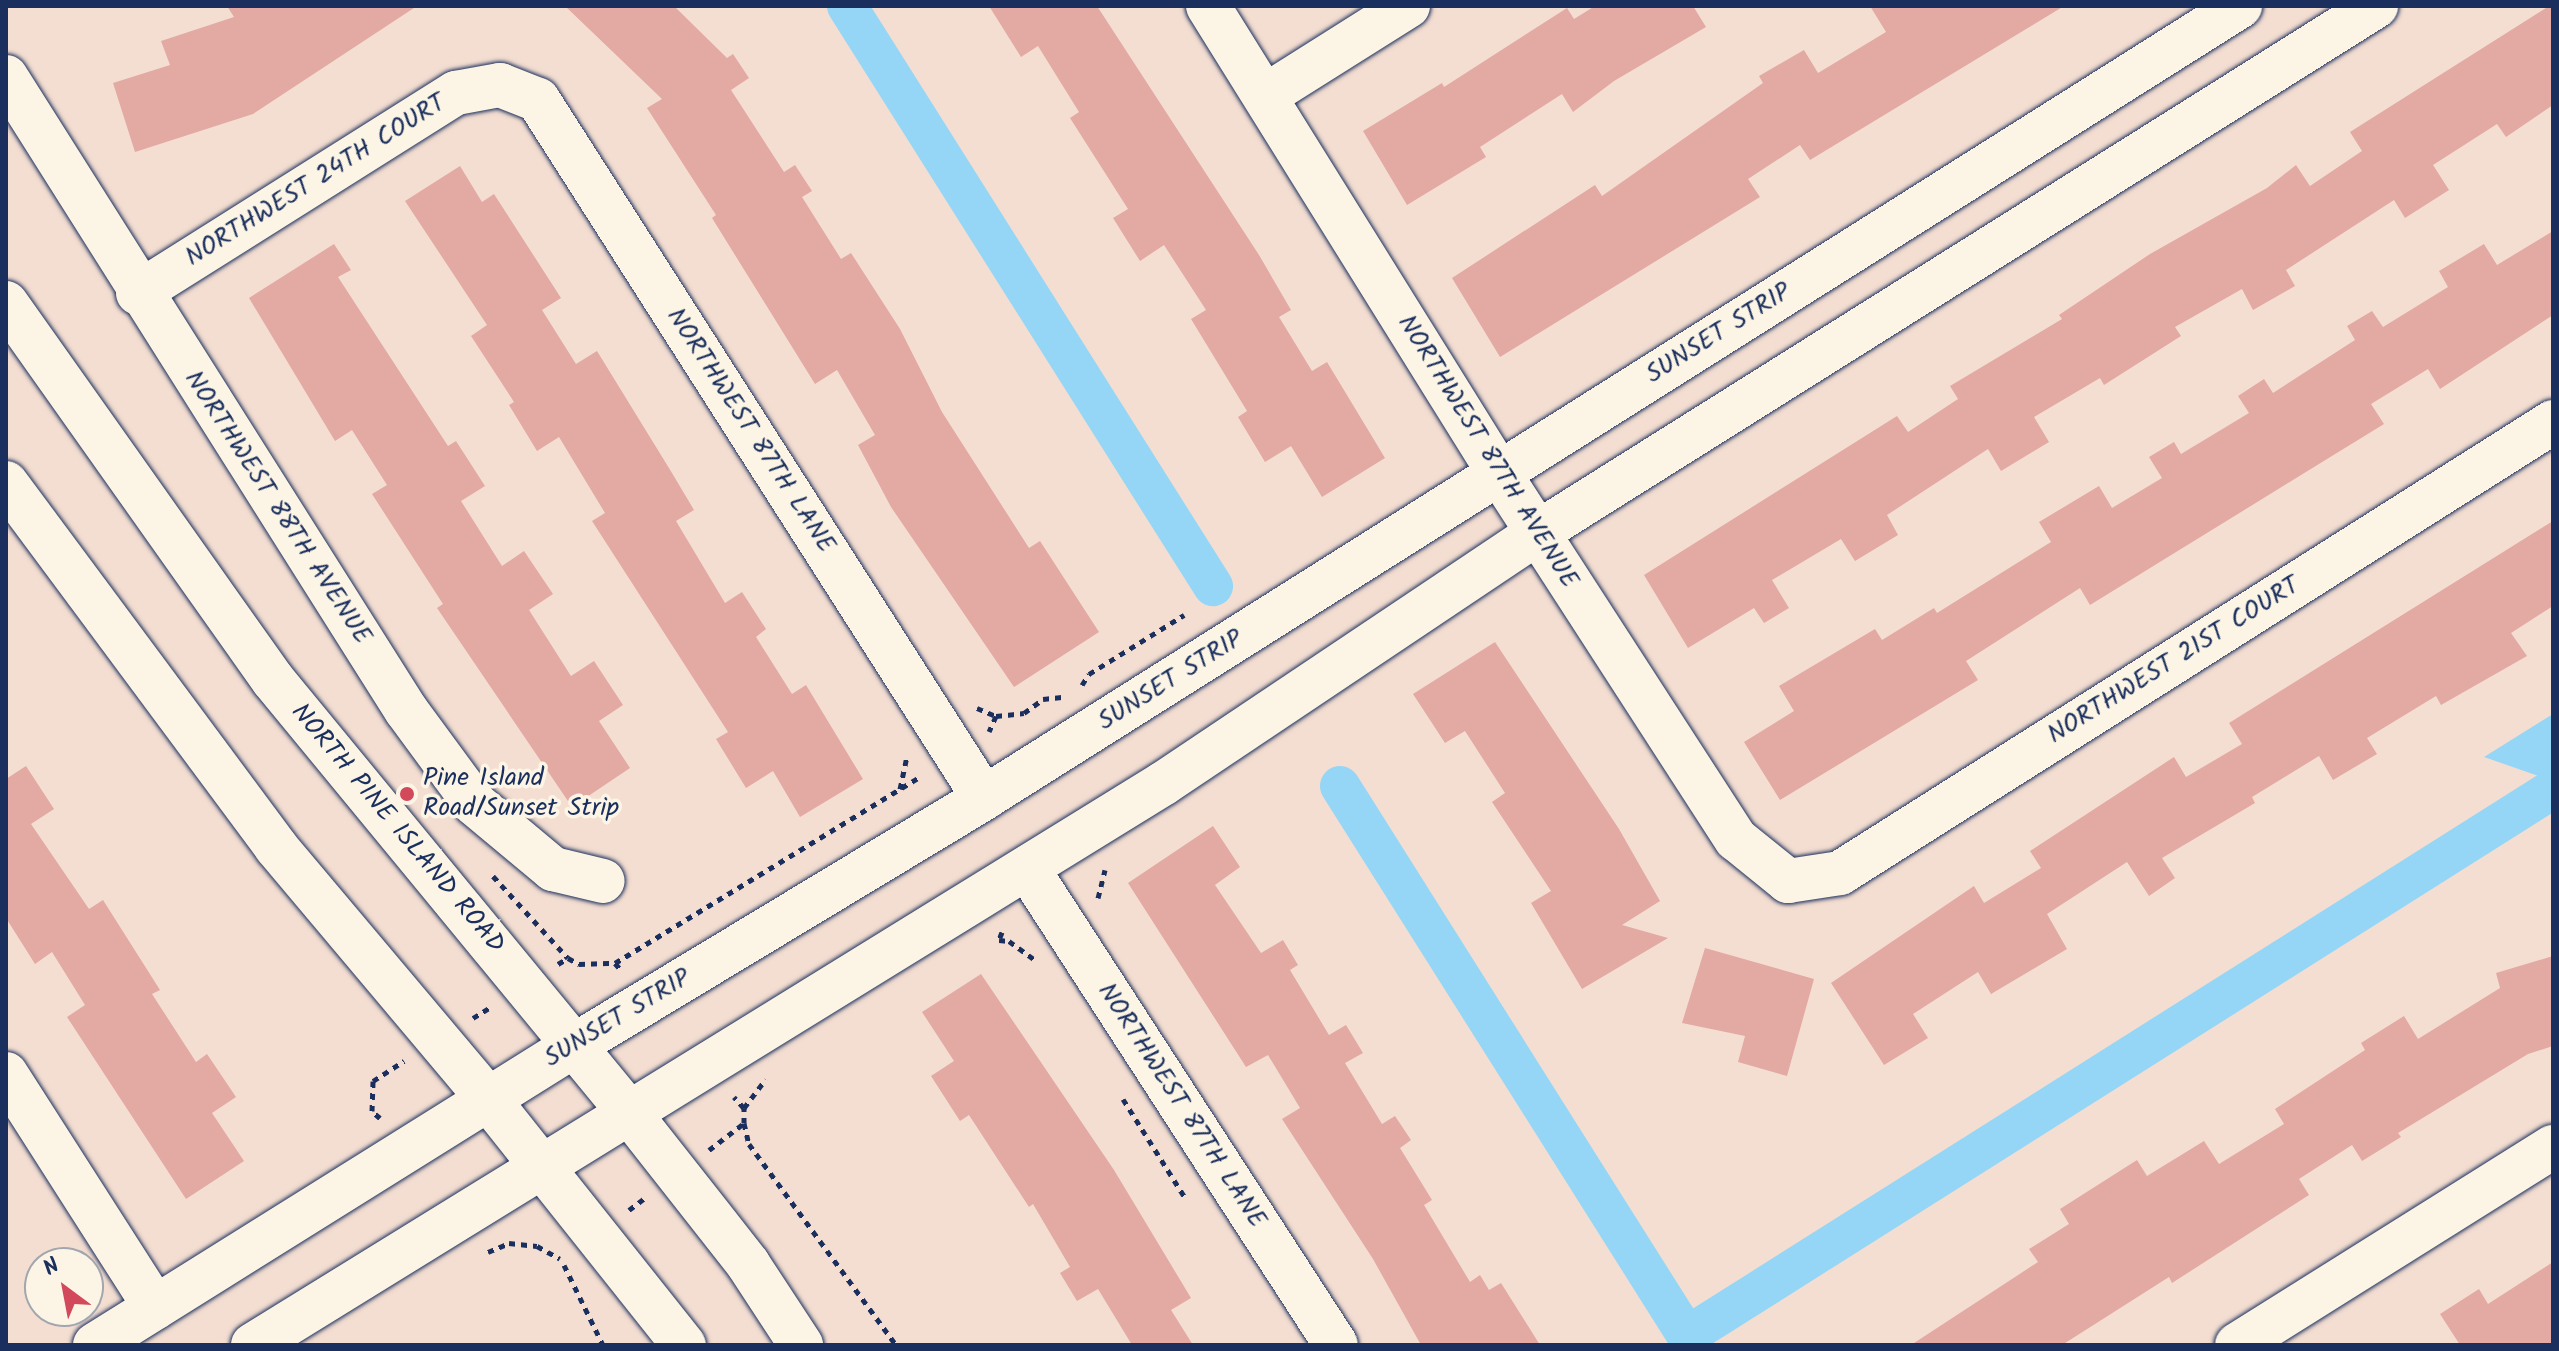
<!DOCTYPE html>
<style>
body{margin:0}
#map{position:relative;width:2559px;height:1351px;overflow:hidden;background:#f4ded1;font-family:Kalam,sans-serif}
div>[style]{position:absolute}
.water>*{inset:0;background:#95d6f6}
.canal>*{height:40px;margin:-20px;padding:0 20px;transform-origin:20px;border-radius:20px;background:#95d6f6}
.building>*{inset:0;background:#e3a9a3}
.path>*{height:5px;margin-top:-2.5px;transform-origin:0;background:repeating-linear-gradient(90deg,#1b2f5e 0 6px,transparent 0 12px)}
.roads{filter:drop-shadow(0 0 2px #1b2f5e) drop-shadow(0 0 2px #1b2f5e)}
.minor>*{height:44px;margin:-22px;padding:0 22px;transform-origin:22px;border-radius:22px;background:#fcf5e5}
.tertiary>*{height:44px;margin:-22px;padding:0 22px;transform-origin:22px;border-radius:22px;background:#fcf5e5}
.secondary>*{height:44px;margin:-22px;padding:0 22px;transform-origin:22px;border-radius:22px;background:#fcf5e5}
.dots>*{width:22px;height:22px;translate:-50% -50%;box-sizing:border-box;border:4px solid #fcf5e5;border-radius:50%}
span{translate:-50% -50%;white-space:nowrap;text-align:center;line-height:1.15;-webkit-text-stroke:7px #fcf5e5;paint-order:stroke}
.street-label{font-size:26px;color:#1b2f5e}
.poi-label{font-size:26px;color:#1b2f5e}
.left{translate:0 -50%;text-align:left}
.frame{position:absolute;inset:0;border:8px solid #1b2f5e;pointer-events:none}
.north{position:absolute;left:24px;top:1247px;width:80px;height:80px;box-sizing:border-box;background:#fcf5e5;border:2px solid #a2a6af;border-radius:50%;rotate:328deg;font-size:22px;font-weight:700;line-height:32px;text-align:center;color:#1b2f5e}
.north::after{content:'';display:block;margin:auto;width:28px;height:36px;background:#d1495b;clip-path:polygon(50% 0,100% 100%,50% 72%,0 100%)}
</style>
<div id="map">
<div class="water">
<div style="clip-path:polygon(2553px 714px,2553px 781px,2484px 757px)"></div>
</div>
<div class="canal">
<div style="left:847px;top:6px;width:686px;rotate:57.75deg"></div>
<div style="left:1340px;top:786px;width:650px;rotate:57.75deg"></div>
<div style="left:1687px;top:1336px;width:1024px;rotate:-32.28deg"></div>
</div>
<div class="building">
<div style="clip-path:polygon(227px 6px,417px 6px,253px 114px,135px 152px,113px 83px,170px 65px,161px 41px,234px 17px)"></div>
<div style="clip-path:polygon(565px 6px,674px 6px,727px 58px,733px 54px,749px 78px,731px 90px,784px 172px,795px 165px,812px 191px,802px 197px,841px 259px,851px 253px,900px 329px,942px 412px,1029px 548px,1040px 541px,1099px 632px,1014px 687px,891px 507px,858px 445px,875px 435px,837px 370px,815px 384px,712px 218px,716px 215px,647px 108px,662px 99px)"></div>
<div style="clip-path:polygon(989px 6px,1097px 6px,1259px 255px,1291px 310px,1279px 317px,1312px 371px,1327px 362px,1385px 458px,1322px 497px,1291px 446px,1265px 462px,1238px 417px,1247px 411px,1191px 319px,1206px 310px,1164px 245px,1140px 261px,1113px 218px,1128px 209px,1070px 118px,1079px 112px,1038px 46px,1021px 57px)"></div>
<div style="clip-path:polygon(1595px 6px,1693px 6px,1706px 27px,1614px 81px,1573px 112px,1562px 94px,1480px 147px,1486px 157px,1407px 205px,1363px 131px,1442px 83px,1444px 87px,1567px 8px,1574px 19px)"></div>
<div style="clip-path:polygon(1870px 6px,2064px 6px,1810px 160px,1800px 145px,1748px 179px,1760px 197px,1500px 357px,1452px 278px,1595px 185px,1602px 196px,1763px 83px,1759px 76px,1804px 50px,1818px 73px,1886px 32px)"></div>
<div style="clip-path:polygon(2549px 6px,2553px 6px,2553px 105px,2506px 137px,2497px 124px,2433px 165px,2449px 190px,2405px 218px,2394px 200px,2286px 270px,2295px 286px,2253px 310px,2242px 289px,2175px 327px,2181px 336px,2104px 385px,2100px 378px,2034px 417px,2049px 442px,2001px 471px,1988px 449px,1887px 515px,1898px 535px,1855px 561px,1841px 539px,1772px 580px,1789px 608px,1764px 623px,1754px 608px,1688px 648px,1644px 575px,1897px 416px,1908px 432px,1958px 399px,1950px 386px,2062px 319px,2059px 315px,2150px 254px,2267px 188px,2296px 165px,2310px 186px,2362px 151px,2350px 132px)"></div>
<div style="clip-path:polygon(460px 166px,482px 202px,494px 194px,561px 298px,542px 310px,576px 364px,597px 351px,672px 473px,694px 510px,676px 521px,725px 603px,742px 592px,766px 629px,756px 637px,792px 694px,806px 685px,863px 779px,800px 817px,773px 771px,746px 788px,716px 739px,728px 732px,592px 521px,605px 513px,559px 437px,537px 451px,509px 405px,514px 402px,471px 336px,487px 325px,405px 201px)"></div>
<div style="clip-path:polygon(2553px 231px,2553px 315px,2440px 389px,2428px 369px,2371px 404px,2384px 424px,2090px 605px,2080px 588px,1966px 661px,1978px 680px,1780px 800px,1744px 742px,1794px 711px,1779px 686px,1875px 629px,1882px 640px,1934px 608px,1937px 613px,2051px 542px,2039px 522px,2099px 486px,2112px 508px,2162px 478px,2149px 457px,2174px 442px,2181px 454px,2249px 413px,2238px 396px,2264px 379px,2273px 393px,2355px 340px,2347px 326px,2372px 311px,2383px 327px,2448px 287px,2439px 271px,2484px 244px,2497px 265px)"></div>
<div style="clip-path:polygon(334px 244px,351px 270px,338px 277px,448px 446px,456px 441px,485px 486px,461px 501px,502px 566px,524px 551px,553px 594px,529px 610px,571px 676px,594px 661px,623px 705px,599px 721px,630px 768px,572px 807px,437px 608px,443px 604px,372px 494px,387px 485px,352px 430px,335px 441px,249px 298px)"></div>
<div style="clip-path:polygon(2553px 521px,2553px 606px,2511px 633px,2527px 656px,2441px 705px,2436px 696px,2367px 738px,2377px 754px,2333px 780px,2319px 756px,2252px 797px,2255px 803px,2162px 858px,2175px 878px,2149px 896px,2127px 862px,2047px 914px,2067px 949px,1991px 994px,1978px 972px,1913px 1014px,1928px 1038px,1884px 1065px,1831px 983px,1974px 886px,1984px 903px,2041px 868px,2030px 851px,2174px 757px,2186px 777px,2242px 744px,2229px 723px)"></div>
<div style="clip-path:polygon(1495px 642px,1619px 829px,1660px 901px,1622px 925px,1668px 938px,1582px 989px,1531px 903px,1551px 891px,1492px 802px,1505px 793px,1465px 731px,1445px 743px,1413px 694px)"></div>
<div style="clip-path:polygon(26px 766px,54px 809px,31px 824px,89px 909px,103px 900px,160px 990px,152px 994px,196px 1062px,207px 1054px,236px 1097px,212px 1113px,244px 1161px,186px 1199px,67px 1017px,85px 1005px,52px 952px,35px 964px,6px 918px,6px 779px)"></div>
<div style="clip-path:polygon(1213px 826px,1240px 867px,1215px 885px,1261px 953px,1283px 940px,1298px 965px,1290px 970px,1329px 1035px,1346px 1025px,1363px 1053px,1345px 1063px,1382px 1124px,1395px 1116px,1411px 1140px,1400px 1148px,1432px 1200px,1424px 1205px,1470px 1282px,1480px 1275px,1489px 1290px,1501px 1283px,1540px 1345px,1421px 1345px,1373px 1259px,1282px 1119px,1300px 1108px,1268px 1055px,1246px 1067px,1128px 883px)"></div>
<div style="clip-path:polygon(1705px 948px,1814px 979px,1787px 1076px,1738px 1062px,1745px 1036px,1682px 1023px)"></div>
<div style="clip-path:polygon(2553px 956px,2553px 1046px,2528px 1054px,2398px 1133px,2401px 1137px,2362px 1161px,2352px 1145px,2299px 1179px,2309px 1195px,2172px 1283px,2169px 1277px,2062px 1345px,1911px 1345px,2038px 1262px,2029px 1249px,2069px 1224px,2060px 1209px,2137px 1160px,2147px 1176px,2204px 1141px,2219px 1164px,2284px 1124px,2275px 1109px,2365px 1050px,2361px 1043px,2404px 1016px,2418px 1039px,2500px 988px,2496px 973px)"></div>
<div style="clip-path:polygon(981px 974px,1114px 1170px,1191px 1298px,1171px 1310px,1193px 1345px,1132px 1345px,1098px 1289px,1077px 1301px,1060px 1273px,1070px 1267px,1033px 1204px,1029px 1207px,969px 1115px,960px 1121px,931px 1076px,954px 1061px,922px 1012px)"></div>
<div style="clip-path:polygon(2553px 1262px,2553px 1345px,2460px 1345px,2440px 1314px,2479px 1289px,2488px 1304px)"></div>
</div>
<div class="path">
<div style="left:1082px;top:685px;width:13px;rotate:-58deg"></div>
<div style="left:1089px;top:674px;width:112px;rotate:-31.8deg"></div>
<div style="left:977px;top:708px;width:21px;rotate:23deg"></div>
<div style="left:996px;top:716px;width:17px;rotate:114deg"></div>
<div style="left:996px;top:716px;width:28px;rotate:-6deg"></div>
<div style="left:1024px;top:713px;width:24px;rotate:-36deg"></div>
<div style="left:1043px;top:699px;width:19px;rotate:-6deg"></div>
<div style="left:900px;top:789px;width:34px;rotate:-78deg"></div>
<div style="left:493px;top:876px;width:111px;rotate:47.6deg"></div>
<div style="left:1098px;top:898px;width:29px;rotate:-76deg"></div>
<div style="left:1002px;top:932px;width:9px;rotate:111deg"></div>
<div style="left:999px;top:940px;width:10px;rotate:6deg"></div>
<div style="left:1009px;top:941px;width:31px;rotate:36deg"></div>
<div style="left:615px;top:963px;width:359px;rotate:-31.4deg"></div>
<div style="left:558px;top:964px;width:12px;rotate:-31deg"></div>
<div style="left:568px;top:958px;width:13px;rotate:29deg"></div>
<div style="left:579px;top:964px;width:36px;rotate:-2deg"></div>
<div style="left:615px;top:963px;width:9px;rotate:49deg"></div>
<div style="left:473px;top:1018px;width:22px;rotate:-32deg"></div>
<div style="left:1123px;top:1099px;width:115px;rotate:57.8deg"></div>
<div style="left:744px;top:1108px;width:36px;rotate:-53deg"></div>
<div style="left:380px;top:1118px;width:11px;rotate:-139deg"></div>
<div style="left:372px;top:1111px;width:30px;rotate:-88deg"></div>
<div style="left:373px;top:1081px;width:37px;rotate:-33deg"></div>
<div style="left:744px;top:1123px;width:22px;rotate:77deg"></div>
<div style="left:749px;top:1144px;width:249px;rotate:53.8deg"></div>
<div style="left:709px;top:1150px;width:44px;rotate:-37.6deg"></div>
<div style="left:744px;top:1123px;width:15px;rotate:-90deg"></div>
<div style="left:744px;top:1108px;width:15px;rotate:-132deg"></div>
<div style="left:629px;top:1210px;width:21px;rotate:-37deg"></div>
<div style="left:488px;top:1252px;width:23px;rotate:-23deg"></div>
<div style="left:509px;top:1243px;width:28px;rotate:6deg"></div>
<div style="left:537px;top:1246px;width:26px;rotate:29deg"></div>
<div style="left:564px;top:1265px;width:89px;rotate:64deg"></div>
</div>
<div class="roads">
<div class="minor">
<div style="left:1208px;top:6px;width:550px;rotate:58.07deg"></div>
<div style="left:1499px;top:473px;width:436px;rotate:57.1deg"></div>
<div style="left:1736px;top:839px;width:67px;rotate:38.9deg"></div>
<div style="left:1788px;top:881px;width:53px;rotate:-8.7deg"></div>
<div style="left:1840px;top:873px;width:844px;rotate:-32.31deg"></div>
<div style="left:6px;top:77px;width:749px;rotate:57.71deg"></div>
<div style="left:406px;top:710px;width:117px;rotate:53.7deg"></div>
<div style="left:475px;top:804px;width:102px;rotate:39.8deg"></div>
<div style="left:553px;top:869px;width:51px;rotate:13.5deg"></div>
<div style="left:1265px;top:96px;width:169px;rotate:-32.2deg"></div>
<div style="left:138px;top:293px;width:376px;rotate:-32.2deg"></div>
<div style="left:456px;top:93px;width:45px;rotate:-10.3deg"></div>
<div style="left:500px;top:85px;width:41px;rotate:21.5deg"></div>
<div style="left:538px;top:100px;width:828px;rotate:57.42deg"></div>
<div style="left:1027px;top:868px;width:568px;rotate:57.06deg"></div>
<div style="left:6px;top:1074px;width:277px;rotate:57.4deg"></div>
<div style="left:2237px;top:1345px;width:373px;rotate:-32.1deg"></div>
</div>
<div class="tertiary">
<div style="left:95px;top:1345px;width:566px;rotate:-32.01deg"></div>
<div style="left:575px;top:1045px;width:478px;rotate:-31.1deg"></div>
<div style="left:984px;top:798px;width:1485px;rotate:-32.23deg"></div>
<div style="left:253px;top:1345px;width:1070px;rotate:-31.67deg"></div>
<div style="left:1164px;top:783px;width:449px;rotate:-33.8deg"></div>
<div style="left:1537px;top:533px;width:991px;rotate:-32.13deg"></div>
</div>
<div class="secondary">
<div style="left:6px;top:303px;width:462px;rotate:54.7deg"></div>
<div style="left:273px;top:680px;width:557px;rotate:50.54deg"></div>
<div style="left:627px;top:1110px;width:196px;rotate:51.8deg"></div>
<div style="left:748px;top:1264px;width:97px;rotate:56.8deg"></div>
<div style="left:6px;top:483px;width:453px;rotate:53.4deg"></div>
<div style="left:276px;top:847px;width:329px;rotate:49.9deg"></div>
<div style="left:488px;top:1099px;width:315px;rotate:51.5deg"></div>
</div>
</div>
<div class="dots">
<div style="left:407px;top:794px;background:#d1495b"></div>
</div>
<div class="street-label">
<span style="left:316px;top:181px;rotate:-32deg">NORTHWEST 24TH COURT</span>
<span style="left:1719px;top:334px;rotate:-32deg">SUNSET STRIP</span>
<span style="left:750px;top:431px;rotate:57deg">NORTHWEST 87TH LANE</span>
<span style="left:1487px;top:452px;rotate:58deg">NORTHWEST 87TH AVENUE</span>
<span style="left:277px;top:508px;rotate:57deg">NORTHWEST 88TH AVENUE</span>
<span style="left:2174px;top:661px;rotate:-32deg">NORTHWEST 21ST COURT</span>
<span style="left:1171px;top:681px;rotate:-32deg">SUNSET STRIP</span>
<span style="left:397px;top:829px;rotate:50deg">NORTH PINE ISLAND ROAD</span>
<span style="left:618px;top:1019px;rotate:-31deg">SUNSET STRIP</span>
<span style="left:1181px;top:1106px;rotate:57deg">NORTHWEST 87TH LANE</span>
</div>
<div class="poi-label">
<span class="left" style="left:423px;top:794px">Pine Island<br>Road/Sunset Strip</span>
</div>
<div class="frame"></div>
<div class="north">N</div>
</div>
